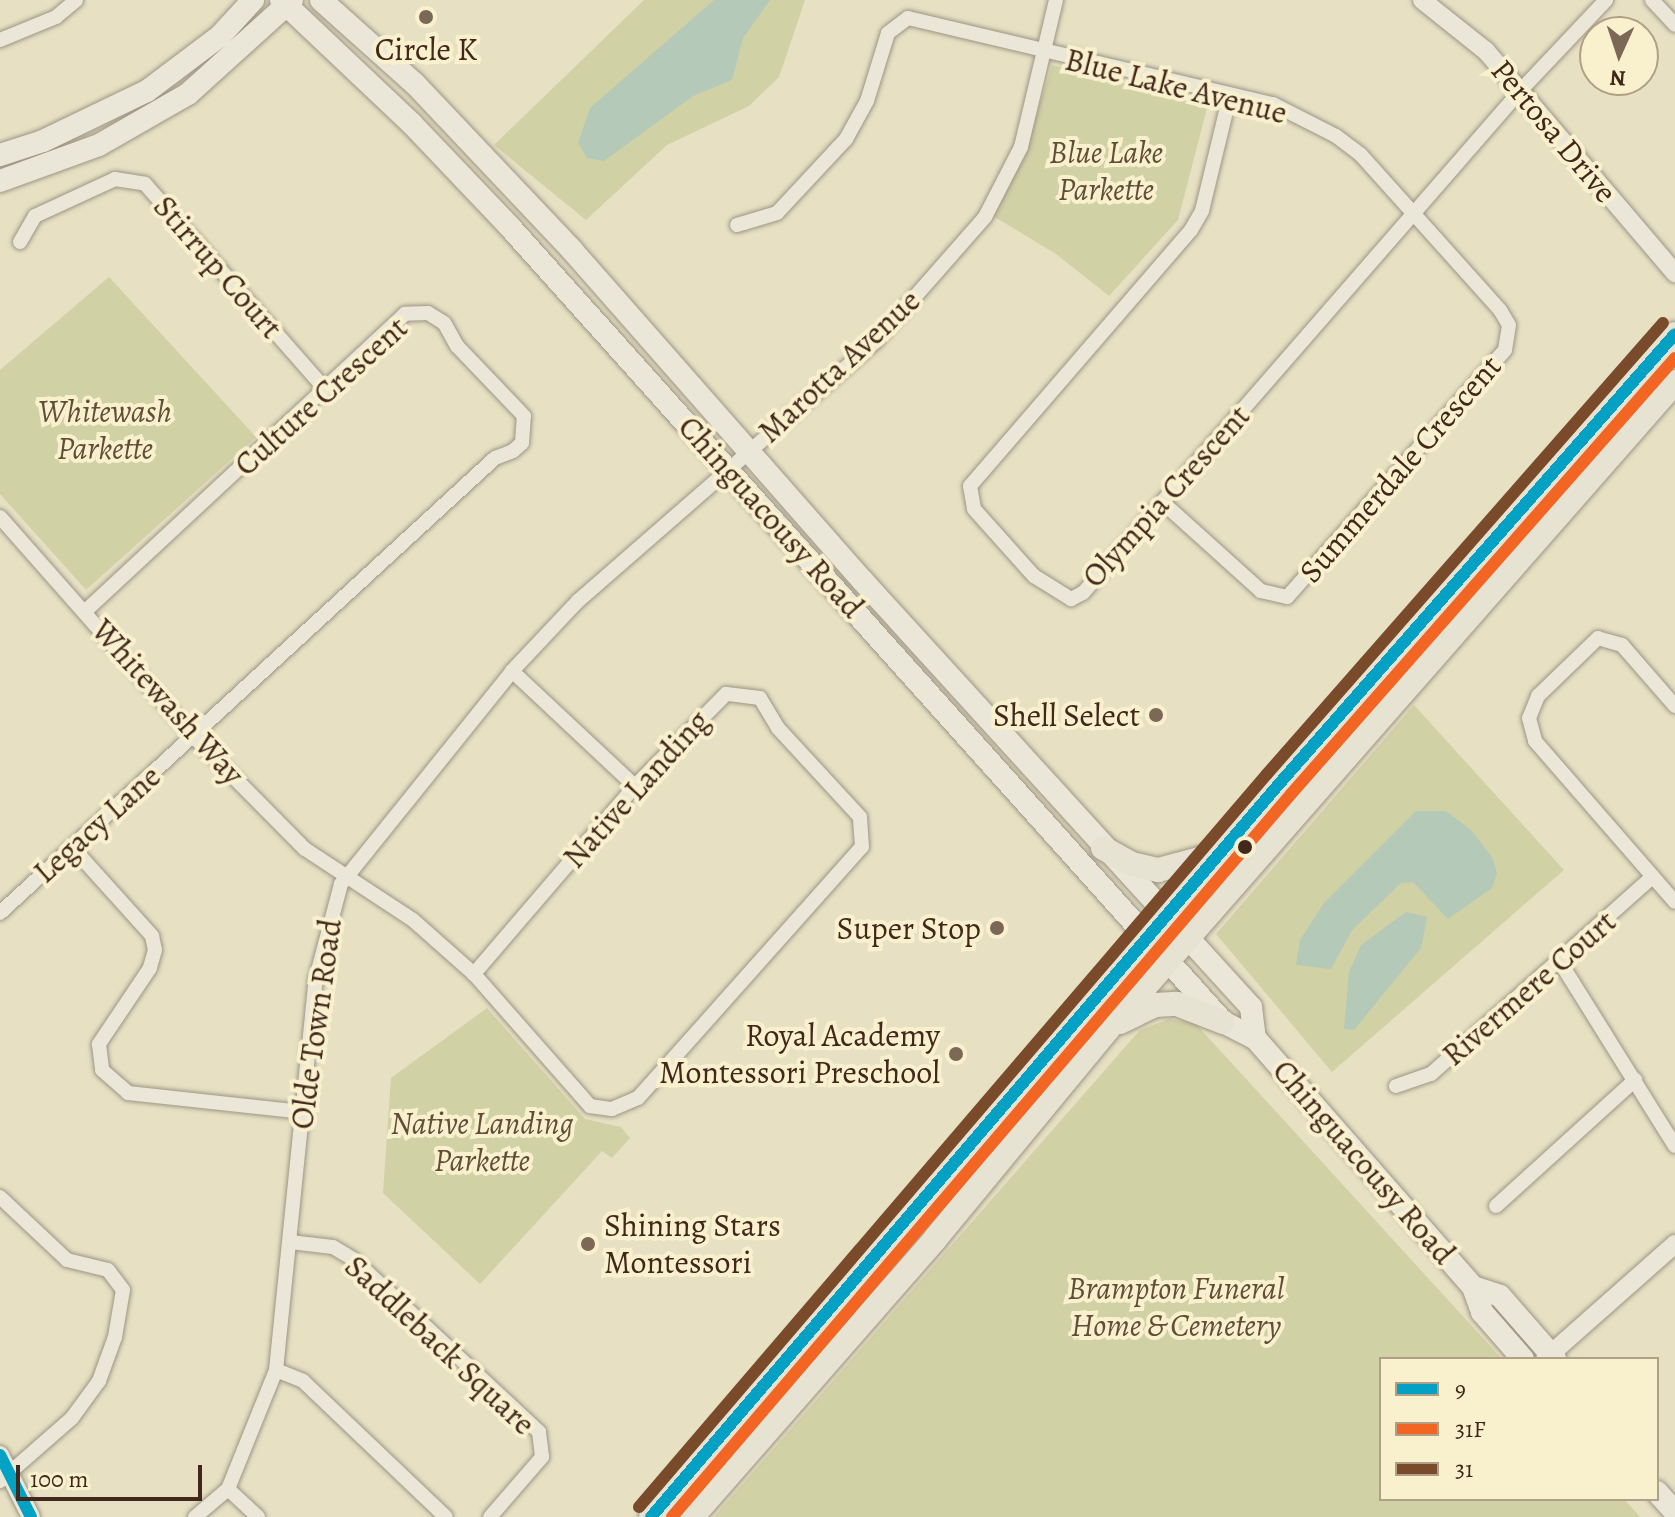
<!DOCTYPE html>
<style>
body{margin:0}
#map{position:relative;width:1675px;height:1517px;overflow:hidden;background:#e7e0c3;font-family:Alegreya,serif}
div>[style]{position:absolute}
.green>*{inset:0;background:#d0d1a5}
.water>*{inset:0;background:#b4c9b8}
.roads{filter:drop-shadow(0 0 2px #9d9584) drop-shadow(0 0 2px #9d9584)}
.minor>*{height:14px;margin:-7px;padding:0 7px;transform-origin:7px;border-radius:7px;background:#eae7d8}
.tertiary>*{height:18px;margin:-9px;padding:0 9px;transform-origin:9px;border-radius:9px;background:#eae7d8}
.secondary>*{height:22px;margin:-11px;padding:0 11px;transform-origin:11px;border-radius:11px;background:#eae7d8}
.primary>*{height:24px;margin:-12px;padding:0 12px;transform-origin:12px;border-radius:12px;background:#e7e3d2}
.bus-1>*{height:12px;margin:-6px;padding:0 6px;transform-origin:6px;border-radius:6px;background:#03a2c5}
.bus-2>*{height:12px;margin:-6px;padding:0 6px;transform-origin:6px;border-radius:6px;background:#f26522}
.bus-3>*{height:12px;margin:-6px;padding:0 6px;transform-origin:6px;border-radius:6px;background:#7a4b2a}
.dots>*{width:22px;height:22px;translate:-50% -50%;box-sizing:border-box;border:4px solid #f9f0ce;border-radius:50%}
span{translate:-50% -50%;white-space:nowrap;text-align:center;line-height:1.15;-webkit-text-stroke:8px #f9f0ce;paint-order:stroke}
.poi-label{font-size:32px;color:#42271b}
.right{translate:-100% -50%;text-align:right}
.left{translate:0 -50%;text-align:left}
.street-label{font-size:32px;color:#42271b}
.park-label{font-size:32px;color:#614e37;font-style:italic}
.legend{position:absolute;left:1379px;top:1357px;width:280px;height:144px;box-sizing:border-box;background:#f9f0ce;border:2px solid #b0a086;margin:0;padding:10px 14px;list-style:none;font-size:24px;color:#42271b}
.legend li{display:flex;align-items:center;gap:16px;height:40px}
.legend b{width:40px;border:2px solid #b0a086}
.north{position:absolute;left:1579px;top:16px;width:80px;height:80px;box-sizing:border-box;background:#f9f0ce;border:2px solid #b0a086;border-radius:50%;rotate:183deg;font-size:22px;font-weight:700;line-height:32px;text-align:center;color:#42271b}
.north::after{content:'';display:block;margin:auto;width:28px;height:36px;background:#7c6856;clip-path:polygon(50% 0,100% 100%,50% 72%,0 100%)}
.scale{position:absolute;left:16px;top:1465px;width:186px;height:36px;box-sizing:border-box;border:4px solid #42271b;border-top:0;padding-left:10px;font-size:24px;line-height:28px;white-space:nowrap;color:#42271b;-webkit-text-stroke:6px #f9f0ce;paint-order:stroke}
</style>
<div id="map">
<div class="green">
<div style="clip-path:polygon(644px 0,805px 0,779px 77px,749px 106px,667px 145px,586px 220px,494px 145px)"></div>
<div style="clip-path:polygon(1052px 65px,1208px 104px,1178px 220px,1109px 296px,1056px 254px,993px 216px,1024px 154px)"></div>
<div style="clip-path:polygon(109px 277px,256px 437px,86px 590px,0 494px,0 370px)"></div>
<div style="clip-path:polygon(1414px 705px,1564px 870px,1332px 1072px,1216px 934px)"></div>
<div style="clip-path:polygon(487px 1008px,585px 1119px,621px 1127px,630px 1138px,612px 1158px,602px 1151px,480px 1284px,383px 1193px,391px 1078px)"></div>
<div style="clip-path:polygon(1169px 1019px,1195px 1023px,1502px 1359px,1381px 1359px,1381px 1499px,1624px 1499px,1640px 1517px,714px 1517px,1140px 1030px)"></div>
</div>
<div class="water">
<div style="clip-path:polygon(714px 0,770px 0,743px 38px,732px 80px,693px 96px,604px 161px,587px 158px,578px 143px,590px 108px)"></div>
<div style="clip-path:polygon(1416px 811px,1446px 811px,1471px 830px,1492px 857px,1497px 873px,1492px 888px,1448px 919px,1413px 882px,1401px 883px,1352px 930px,1331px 969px,1296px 965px,1300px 940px,1324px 903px)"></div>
<div style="clip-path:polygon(1406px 912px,1427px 917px,1421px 948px,1354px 1030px,1344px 1029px,1349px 972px,1361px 945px)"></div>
</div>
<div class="roads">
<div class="minor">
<div style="left:1652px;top:0;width:34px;rotate:47deg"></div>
<div style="left:0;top:40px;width:61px;rotate:-22.3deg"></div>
<div style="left:56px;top:17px;width:26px;rotate:-40deg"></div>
<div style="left:1230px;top:95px;width:119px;rotate:103.6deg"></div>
<div style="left:1202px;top:211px;width:22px;rotate:120deg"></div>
<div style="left:1191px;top:230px;width:338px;rotate:130.8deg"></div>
<div style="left:970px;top:486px;width:23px;rotate:80deg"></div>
<div style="left:974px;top:509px;width:90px;rotate:48.2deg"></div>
<div style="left:1034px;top:576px;width:44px;rotate:31.9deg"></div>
<div style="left:1071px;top:599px;width:13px;rotate:-27deg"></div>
<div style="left:1083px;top:593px;width:667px;rotate:-48.95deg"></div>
<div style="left:1521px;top:90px;width:124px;rotate:-46.6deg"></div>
<div style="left:737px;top:225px;width:42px;rotate:-16.7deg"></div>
<div style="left:777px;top:213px;width:101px;rotate:-47deg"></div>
<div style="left:846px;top:139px;width:43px;rotate:-61.1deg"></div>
<div style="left:867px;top:101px;width:71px;rotate:-72.8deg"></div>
<div style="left:888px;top:33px;width:25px;rotate:-37deg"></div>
<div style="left:908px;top:18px;width:375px;rotate:13.3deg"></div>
<div style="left:1273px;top:104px;width:71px;rotate:26.9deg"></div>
<div style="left:1336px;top:136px;width:31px;rotate:37deg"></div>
<div style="left:1361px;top:155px;width:208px;rotate:48.1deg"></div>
<div style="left:1500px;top:310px;width:17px;rotate:59deg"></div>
<div style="left:1509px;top:325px;width:25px;rotate:99deg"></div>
<div style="left:1505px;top:350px;width:329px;rotate:131.4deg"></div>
<div style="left:1287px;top:597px;width:27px;rotate:-167deg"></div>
<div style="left:1261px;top:591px;width:133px;rotate:-138deg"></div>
<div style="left:20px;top:242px;width:30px;rotate:-60deg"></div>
<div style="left:35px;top:216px;width:88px;rotate:-24.8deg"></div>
<div style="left:115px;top:179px;width:30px;rotate:9deg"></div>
<div style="left:145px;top:184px;width:273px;rotate:48.7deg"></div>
<div style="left:0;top:517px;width:292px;rotate:48.6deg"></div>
<div style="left:193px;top:736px;width:159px;rotate:45.3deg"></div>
<div style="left:305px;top:849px;width:129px;rotate:33.3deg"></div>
<div style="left:413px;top:920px;width:81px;rotate:41.5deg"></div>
<div style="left:474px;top:974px;width:176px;rotate:48.7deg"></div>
<div style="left:590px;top:1106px;width:22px;rotate:8deg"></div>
<div style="left:612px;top:1109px;width:28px;rotate:-23deg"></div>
<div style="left:638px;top:1098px;width:336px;rotate:-48.3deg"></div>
<div style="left:862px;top:847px;width:30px;rotate:-94deg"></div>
<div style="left:860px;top:817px;width:121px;rotate:-132.7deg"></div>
<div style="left:778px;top:728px;width:35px;rotate:-121deg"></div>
<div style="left:760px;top:698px;width:34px;rotate:-173deg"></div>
<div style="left:726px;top:694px;width:129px;rotate:134.7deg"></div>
<div style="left:635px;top:786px;width:248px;rotate:130.6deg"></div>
<div style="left:512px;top:671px;width:168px;rotate:43.1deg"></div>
<div style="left:1675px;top:706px;width:81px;rotate:-131deg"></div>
<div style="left:1622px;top:645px;width:25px;rotate:-164deg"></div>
<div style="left:1598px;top:638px;width:83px;rotate:136deg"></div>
<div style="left:1538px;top:696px;width:24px;rotate:112deg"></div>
<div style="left:1529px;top:718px;width:24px;rotate:75deg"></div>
<div style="left:1535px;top:741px;width:213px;rotate:49deg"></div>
<div style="left:72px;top:847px;width:120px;rotate:48deg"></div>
<div style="left:152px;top:936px;width:14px;rotate:78deg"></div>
<div style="left:155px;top:950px;width:19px;rotate:106deg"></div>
<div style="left:150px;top:968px;width:92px;rotate:123.9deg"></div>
<div style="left:99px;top:1044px;width:26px;rotate:83deg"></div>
<div style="left:102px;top:1070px;width:35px;rotate:41deg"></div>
<div style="left:128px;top:1093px;width:177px;rotate:6.2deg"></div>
<div style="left:0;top:913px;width:672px;rotate:-42.59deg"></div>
<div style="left:495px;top:458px;width:19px;rotate:-21deg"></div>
<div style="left:513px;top:451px;width:12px;rotate:-42deg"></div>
<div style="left:522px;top:443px;width:27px;rotate:-86deg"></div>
<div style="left:524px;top:416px;width:97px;rotate:-133.7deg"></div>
<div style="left:457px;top:346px;width:26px;rotate:-119deg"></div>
<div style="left:444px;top:323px;width:19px;rotate:-148deg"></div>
<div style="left:428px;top:313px;width:23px;rotate:178deg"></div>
<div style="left:405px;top:314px;width:435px;rotate:137.1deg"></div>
<div style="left:1560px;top:962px;width:217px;rotate:58deg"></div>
<div style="left:1396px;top:1086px;width:37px;rotate:-19deg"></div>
<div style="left:1431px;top:1074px;width:297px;rotate:-41.7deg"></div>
<div style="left:0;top:1197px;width:92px;rotate:43.2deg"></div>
<div style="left:67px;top:1260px;width:42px;rotate:13.7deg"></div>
<div style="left:108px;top:1270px;width:25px;rotate:53deg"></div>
<div style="left:123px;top:1290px;width:48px;rotate:99.7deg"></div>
<div style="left:115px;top:1337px;width:47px;rotate:110deg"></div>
<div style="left:99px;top:1381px;width:46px;rotate:126.1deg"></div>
<div style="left:72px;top:1418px;width:96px;rotate:138.8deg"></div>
<div style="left:1496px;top:1206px;width:188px;rotate:-42.2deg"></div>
<div style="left:290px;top:1242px;width:43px;rotate:6.6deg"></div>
<div style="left:333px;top:1247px;width:23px;rotate:31deg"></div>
<div style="left:353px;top:1259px;width:254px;rotate:42.9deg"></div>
<div style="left:539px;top:1432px;width:25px;rotate:83deg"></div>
<div style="left:542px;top:1457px;width:79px;rotate:130.9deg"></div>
<div style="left:276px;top:1370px;width:29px;rotate:22deg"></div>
<div style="left:303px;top:1381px;width:197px;rotate:43.6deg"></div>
<div style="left:228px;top:1489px;width:41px;rotate:43deg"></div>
<div style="left:195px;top:1517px;width:43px;rotate:-40.3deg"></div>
<div style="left:228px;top:1489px;width:128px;rotate:-68deg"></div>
<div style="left:276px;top:1370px;width:394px;rotate:-84.2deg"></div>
<div style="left:316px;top:978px;width:97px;rotate:-75.1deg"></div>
<div style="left:341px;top:884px;width:273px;rotate:-51.2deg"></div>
<div style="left:512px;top:671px;width:96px;rotate:-46.7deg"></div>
<div style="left:578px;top:601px;width:395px;rotate:-41.1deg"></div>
<div style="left:876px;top:341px;width:165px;rotate:-48.7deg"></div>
<div style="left:985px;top:217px;width:79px;rotate:-62.8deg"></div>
<div style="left:1021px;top:147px;width:151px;rotate:-76.6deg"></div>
</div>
<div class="tertiary">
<div style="left:1422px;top:0;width:82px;rotate:38.6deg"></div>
<div style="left:1486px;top:51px;width:292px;rotate:49.6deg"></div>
<div style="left:1545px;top:1359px;width:174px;rotate:-41.5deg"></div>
<div style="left:0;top:1455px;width:69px;rotate:63.4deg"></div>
</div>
<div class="secondary">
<div style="left:281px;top:0;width:180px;rotate:43.4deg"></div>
<div style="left:412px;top:124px;width:141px;rotate:46.4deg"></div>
<div style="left:509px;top:226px;width:1069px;rotate:48.11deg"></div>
<div style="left:1223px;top:1022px;width:36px;rotate:27deg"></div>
<div style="left:1255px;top:1038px;width:331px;rotate:48.8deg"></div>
<div style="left:1473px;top:1287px;width:27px;rotate:70deg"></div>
<div style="left:1482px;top:1312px;width:62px;rotate:48.9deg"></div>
<div style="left:321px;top:0;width:126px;rotate:41.8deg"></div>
<div style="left:415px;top:84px;width:227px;rotate:46.6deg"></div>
<div style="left:571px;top:249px;width:441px;rotate:48.7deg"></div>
<div style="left:862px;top:580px;width:578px;rotate:47.67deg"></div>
<div style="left:1251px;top:1007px;width:31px;rotate:83deg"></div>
<div style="left:0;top:155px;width:45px;rotate:-18deg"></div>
<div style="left:43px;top:141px;width:115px;rotate:-25.7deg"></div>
<div style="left:147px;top:91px;width:91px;rotate:-37deg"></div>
<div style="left:220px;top:36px;width:49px;rotate:-47.5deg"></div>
<div style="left:0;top:181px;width:105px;rotate:-20deg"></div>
<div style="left:99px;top:145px;width:103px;rotate:-29.8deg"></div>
<div style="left:188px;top:94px;width:140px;rotate:-42.1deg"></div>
<div style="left:1473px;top:1287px;width:28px;rotate:18deg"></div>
<div style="left:1500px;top:1296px;width:84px;rotate:48.9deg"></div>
<div style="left:1657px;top:1492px;width:27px;rotate:48deg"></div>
</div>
<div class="primary">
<div style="left:1103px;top:848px;width:33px;rotate:29deg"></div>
<div style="left:1132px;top:864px;width:27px;rotate:13deg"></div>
<div style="left:1158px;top:870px;width:62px;rotate:-14.9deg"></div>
<div style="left:1120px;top:1022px;width:39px;rotate:-26deg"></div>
<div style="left:1155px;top:1005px;width:22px;rotate:-3deg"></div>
<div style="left:1177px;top:1004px;width:49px;rotate:21.4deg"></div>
<div style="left:651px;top:1517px;width:965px;rotate:-49.41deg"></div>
<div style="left:1279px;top:784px;width:599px;rotate:-48.65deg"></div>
<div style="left:692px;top:1517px;width:369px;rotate:-48.8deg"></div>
<div style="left:935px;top:1239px;width:272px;rotate:-50.5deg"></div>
<div style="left:1108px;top:1029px;width:860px;rotate:-48.77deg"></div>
</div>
</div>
<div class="bus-1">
<div style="left:0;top:1455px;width:69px;rotate:63.4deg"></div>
<div style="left:651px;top:1517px;width:965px;rotate:-49.41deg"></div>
<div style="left:1279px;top:784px;width:599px;rotate:-48.65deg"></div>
</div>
<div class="bus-2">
<div style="left:672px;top:1517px;width:952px;rotate:-49.43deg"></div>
<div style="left:1291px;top:794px;width:581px;rotate:-48.63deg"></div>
</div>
<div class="bus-3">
<div style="left:639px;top:1507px;width:965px;rotate:-49.41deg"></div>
<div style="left:1267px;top:774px;width:600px;rotate:-48.72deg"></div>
</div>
<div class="dots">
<div style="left:426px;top:17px;background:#7c6856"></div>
<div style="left:1156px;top:715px;background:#7c6856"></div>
<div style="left:1245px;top:847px;background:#42271b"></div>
<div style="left:997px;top:928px;background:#7c6856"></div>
<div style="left:956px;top:1054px;background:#7c6856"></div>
<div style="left:588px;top:1244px;background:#7c6856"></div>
</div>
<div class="poi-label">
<span style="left:426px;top:49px">Circle K</span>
<span class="right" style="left:1140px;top:715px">Shell Select</span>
<span class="right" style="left:981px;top:928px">Super Stop</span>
<span class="right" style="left:940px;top:1054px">Royal Academy<br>Montessori Preschool</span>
<span class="left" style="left:604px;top:1244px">Shining Stars<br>Montessori</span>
</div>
<div class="street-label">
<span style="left:1176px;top:86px;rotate:14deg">Blue Lake Avenue</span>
<span style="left:1554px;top:131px;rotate:50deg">Pertosa Drive</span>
<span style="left:218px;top:267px;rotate:49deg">Stirrup Court</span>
<span style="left:839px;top:366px;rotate:-43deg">Marotta Avenue</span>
<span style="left:321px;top:396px;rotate:-42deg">Culture Crescent</span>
<span style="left:1400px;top:469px;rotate:-49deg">Summerdale Crescent</span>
<span style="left:1166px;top:496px;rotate:-48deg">Olympia Crescent</span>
<span style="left:771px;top:517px;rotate:48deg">Chinguacousy Road</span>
<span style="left:168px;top:702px;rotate:48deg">Whitewash Way</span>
<span style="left:636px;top:789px;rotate:-48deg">Native Landing</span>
<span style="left:97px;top:824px;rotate:-42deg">Legacy Lane</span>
<span style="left:1529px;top:988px;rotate:-41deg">Rivermere Court</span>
<span style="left:316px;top:1024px;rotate:-82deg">Olde Town Road</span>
<span style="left:1364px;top:1162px;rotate:49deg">Chinguacousy Road</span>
<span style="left:440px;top:1345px;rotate:43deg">Saddleback Square</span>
</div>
<div class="park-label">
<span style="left:1106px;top:171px">Blue Lake<br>Parkette</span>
<span style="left:105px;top:430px">Whitewash<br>Parkette</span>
<span style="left:482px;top:1142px">Native Landing<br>Parkette</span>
<span style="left:1176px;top:1307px">Brampton Funeral<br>Home &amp; Cemetery</span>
</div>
<ul class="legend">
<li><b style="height:10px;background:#03a2c5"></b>9</li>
<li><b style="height:10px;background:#f26522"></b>31F</li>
<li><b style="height:10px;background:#7a4b2a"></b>31</li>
</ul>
<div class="north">N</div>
<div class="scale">100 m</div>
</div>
